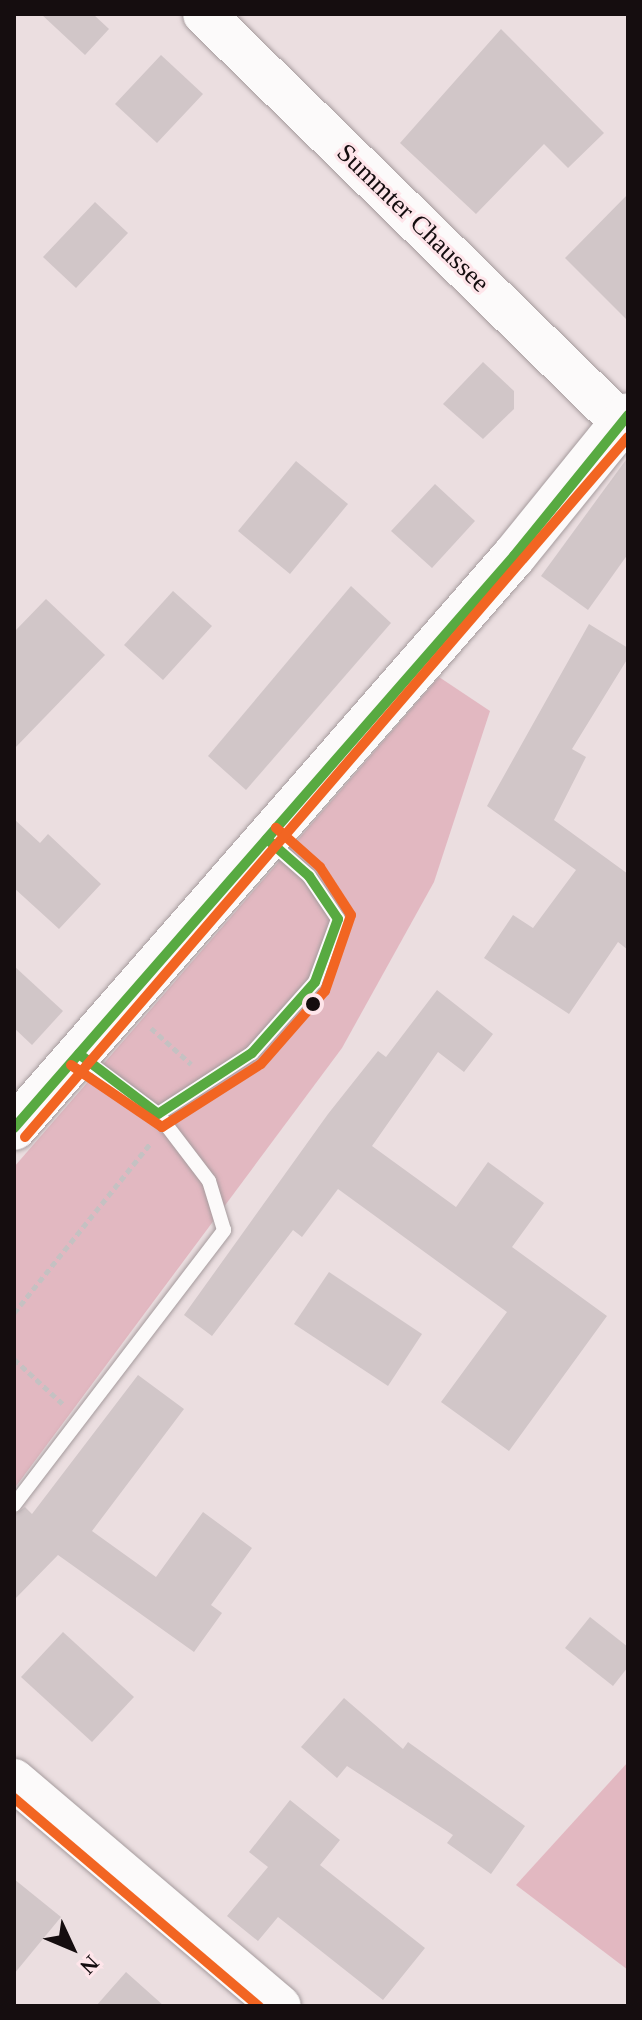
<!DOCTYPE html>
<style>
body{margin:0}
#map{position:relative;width:642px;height:2020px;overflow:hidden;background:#ebdee0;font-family:Georgia,serif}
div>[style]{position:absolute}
.green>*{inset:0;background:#e2b8c1}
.building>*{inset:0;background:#d1c6c8}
.path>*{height:5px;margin-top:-2.5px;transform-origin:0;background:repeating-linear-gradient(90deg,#c5c1c2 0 6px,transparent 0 10px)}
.roads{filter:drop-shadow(0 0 2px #a59b9d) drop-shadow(0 0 2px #a59b9d)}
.lane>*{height:14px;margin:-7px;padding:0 7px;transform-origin:7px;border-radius:7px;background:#fcfafa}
.secondary>*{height:42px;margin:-21px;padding:0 21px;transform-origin:21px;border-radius:21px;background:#fcfafa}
.primary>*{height:44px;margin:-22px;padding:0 22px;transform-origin:22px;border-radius:22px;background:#fcfafa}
.bus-1>*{height:10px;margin:-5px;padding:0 5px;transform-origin:5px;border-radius:5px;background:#58aa41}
.bus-2>*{height:10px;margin:-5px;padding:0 5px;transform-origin:5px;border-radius:5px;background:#f26522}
.dots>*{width:22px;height:22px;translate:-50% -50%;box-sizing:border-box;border:4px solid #fee5ea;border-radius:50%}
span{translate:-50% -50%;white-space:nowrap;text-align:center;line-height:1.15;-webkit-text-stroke:6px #fee5ea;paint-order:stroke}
.street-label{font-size:26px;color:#150d0f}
.frame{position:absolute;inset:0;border:16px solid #150d0f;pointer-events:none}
.north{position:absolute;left:32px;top:1908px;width:80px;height:80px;-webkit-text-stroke:6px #fee5ea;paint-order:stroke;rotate:134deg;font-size:22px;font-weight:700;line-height:32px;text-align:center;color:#150d0f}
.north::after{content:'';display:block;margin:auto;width:28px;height:36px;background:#150d0f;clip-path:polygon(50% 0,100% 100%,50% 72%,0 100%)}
</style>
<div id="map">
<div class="green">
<div style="clip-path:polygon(439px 677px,490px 711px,434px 882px,342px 1048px,14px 1489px,14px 1167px)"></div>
<div style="clip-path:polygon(628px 1762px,628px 1970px,516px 1885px)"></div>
</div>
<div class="building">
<div style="clip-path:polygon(41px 14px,93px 14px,109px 29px,85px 55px)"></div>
<div style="clip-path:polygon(501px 29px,604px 133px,568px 168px,544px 144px,476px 214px,400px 143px)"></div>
<div style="clip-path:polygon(161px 55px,203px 94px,157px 143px,115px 104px)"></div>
<div style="clip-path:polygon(628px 194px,628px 321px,565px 258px)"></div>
<div style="clip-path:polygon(95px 202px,128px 233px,76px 288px,43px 257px)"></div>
<div style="clip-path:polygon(483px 362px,514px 391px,514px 409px,483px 439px,443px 404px)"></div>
<div style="clip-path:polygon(628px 457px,628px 554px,588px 610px,541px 576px)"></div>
<div style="clip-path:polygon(296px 461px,348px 504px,290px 574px,238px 531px)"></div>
<div style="clip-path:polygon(435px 484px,475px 521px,432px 568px,391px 531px)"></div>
<div style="clip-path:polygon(351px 586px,391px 623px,246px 790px,208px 756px)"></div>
<div style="clip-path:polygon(173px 591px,212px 626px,163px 680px,124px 645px)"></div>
<div style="clip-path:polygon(46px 599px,105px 655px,14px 749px,14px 632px)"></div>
<div style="clip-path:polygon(589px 624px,628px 648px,628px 658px,572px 749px,586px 757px,554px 820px,628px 874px,628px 950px,618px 942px,569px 1014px,484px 958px,513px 915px,533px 928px,576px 870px,487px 806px)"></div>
<div style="clip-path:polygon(14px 819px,40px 843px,48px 834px,101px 884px,59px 929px,14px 888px)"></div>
<div style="clip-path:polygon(14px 966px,63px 1011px,32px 1045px,14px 1028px)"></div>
<div style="clip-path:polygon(437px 990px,493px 1034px,464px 1072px,438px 1052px,372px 1146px,456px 1207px,488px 1162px,544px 1203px,512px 1247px,607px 1316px,509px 1451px,441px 1402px,507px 1312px,338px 1189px,302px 1237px,293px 1230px,212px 1336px,184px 1315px,328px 1114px,378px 1051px,386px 1057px)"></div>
<div style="clip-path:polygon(329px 1272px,422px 1334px,388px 1386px,294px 1324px)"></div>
<div style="clip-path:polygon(138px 1375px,184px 1409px,92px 1531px,156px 1577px,203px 1512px,252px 1548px,211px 1605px,222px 1613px,194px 1652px,58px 1555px,14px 1600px,14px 1515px,25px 1507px,32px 1514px)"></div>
<div style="clip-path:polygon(590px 1617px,628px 1647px,628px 1667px,613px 1686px,565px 1648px)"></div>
<div style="clip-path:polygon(63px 1632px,134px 1697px,92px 1742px,21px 1677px)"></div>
<div style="clip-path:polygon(344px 1698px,403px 1749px,408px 1742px,525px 1826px,491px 1874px,447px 1843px,453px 1835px,347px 1766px,337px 1778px,301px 1747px)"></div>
<div style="clip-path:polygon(290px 1800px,340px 1840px,320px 1865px,425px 1948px,383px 2000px,278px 1917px,258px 1941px,227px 1916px,268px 1867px,249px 1852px)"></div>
<div style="clip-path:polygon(14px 1879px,61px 1917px,14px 1974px)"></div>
<div style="clip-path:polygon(126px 1972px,164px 2006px,96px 2006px)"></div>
</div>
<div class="path">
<div style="left:151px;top:1028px;width:54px;rotate:42deg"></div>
<div style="left:14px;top:1313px;width:217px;rotate:-51.2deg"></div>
<div style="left:14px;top:1359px;width:67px;rotate:42.6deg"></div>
</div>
<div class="roads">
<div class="lane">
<div style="left:82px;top:1057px;width:95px;rotate:36.9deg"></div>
<div style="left:158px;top:1114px;width:112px;rotate:-33deg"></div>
<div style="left:252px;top:1053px;width:95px;rotate:-48.4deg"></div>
<div style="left:315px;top:982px;width:67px;rotate:-69.9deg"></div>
<div style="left:338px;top:919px;width:52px;rotate:-124deg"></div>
<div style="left:309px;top:876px;width:53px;rotate:-138.8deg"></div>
<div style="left:14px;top:1505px;width:346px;rotate:-52.6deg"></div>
<div style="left:224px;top:1230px;width:51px;rotate:-107deg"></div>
<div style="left:209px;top:1181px;width:84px;rotate:-127.3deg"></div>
</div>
<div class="secondary">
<div style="left:204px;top:14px;width:583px;rotate:44.37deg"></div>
<div style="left:14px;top:1780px;width:349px;rotate:40.4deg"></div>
</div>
<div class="primary">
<div style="left:14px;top:1128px;width:760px;rotate:-48.84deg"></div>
<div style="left:514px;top:556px;width:181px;rotate:-51deg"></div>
</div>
</div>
<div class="bus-1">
<div style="left:79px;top:1054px;width:99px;rotate:37.2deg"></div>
<div style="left:158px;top:1114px;width:112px;rotate:-33deg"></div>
<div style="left:252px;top:1053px;width:95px;rotate:-48.4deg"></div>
<div style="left:315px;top:982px;width:67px;rotate:-69.9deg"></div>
<div style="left:338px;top:919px;width:52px;rotate:-124deg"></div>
<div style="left:309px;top:876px;width:56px;rotate:-138.6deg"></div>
<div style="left:14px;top:1128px;width:760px;rotate:-48.84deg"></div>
<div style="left:514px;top:556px;width:181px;rotate:-51deg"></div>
</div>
<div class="bus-2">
<div style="left:71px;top:1065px;width:110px;rotate:34.3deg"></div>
<div style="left:162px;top:1127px;width:117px;rotate:-32.5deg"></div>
<div style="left:261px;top:1064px;width:97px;rotate:-48.8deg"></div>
<div style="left:325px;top:991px;width:80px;rotate:-71.1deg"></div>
<div style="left:351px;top:915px;width:57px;rotate:-122.9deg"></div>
<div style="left:320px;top:867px;width:59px;rotate:-138.4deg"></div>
<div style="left:25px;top:1137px;width:924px;rotate:-49.26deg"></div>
<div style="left:14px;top:1798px;width:321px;rotate:40.4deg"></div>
</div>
<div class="dots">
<div style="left:313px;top:1004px;background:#150d0f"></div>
</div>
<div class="street-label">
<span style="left:413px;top:218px;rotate:44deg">Summter Chaussee</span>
</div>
<div class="frame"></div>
<div class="north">N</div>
</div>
